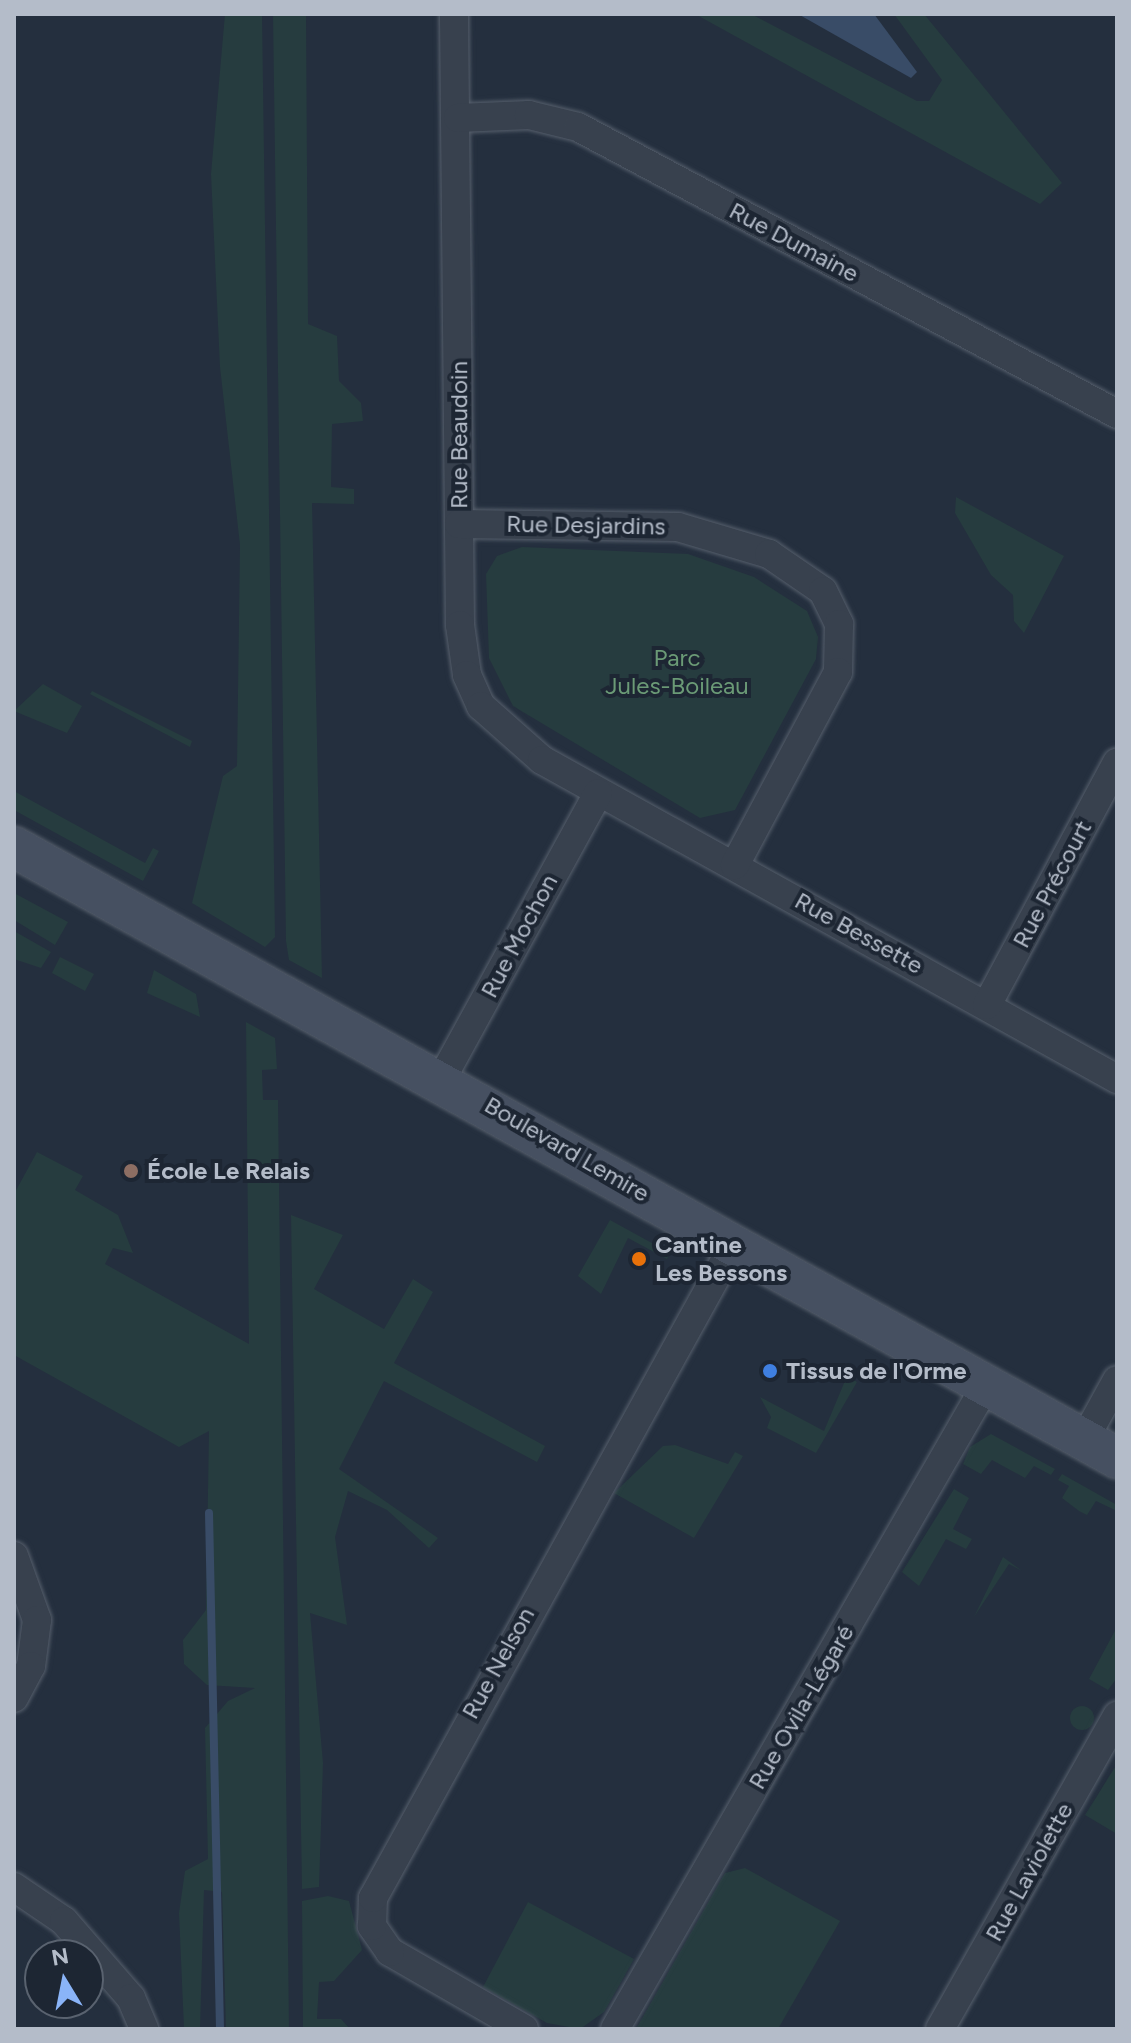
<!DOCTYPE html>
<meta charset="utf-8">
<style>
body{margin:0}
#map{position:relative;width:1131px;height:2043px;overflow:hidden;background:#242f3e;font-family:Figtree,sans-serif}
div>[style]{position:absolute}
.green>*{inset:0;background:#263c3f}
.round{border-radius:50%}
.water>*{inset:0;background:#394c67}
.stream>*{height:8px;margin:-4px;padding:0 4px;transform-origin:4px;border-radius:4px;background:#394c67}
.roads{filter:drop-shadow(0 0 2px #565f6c) drop-shadow(0 0 2px #565f6c)}
.minor>*{height:28px;margin:-14px;padding:0 14px;transform-origin:14px;border-radius:14px;background:#38414e}
.secondary>*{height:40px;margin:-20px;padding:0 20px;transform-origin:20px;border-radius:20px;background:#465061}
.dots>*{width:22px;height:22px;translate:-50% -50%;box-sizing:border-box;border:4px solid #1d2633;border-radius:50%}
span{translate:-50% -50%;white-space:nowrap;text-align:center;line-height:1.15;-webkit-text-stroke:8px #1d2633;paint-order:stroke}
.street-label{font-size:24px;color:#b4bcc9}
.park-label{font-size:24px;color:#6b9a76}
.poi-label{font-size:24px;color:#b4bcc9;font-weight:700}
.left{translate:0 -50%;text-align:left}
.frame{position:absolute;inset:0;border:16px solid #b4bcc9;pointer-events:none}
.north{position:absolute;left:24px;top:1939px;width:80px;height:80px;box-sizing:border-box;background:#1d2633;border:2px solid #59626f;border-radius:50%;rotate:350deg;font-size:22px;font-weight:700;line-height:32px;text-align:center;color:#b4bcc9}
.north::after{content:'';display:block;margin:auto;width:28px;height:36px;background:#8ab4f8;clip-path:polygon(50% 0,100% 100%,50% 72%,0 100%)}
</style>
<div id="map">
<div class="green">
<div style="clip-path:polygon(225px 14px,262px 14px,275px 937px,265px 947px,192px 903px,223px 776px,237px 766px,240px 545px,220px 367px,211px 174px)"></div>
<div style="clip-path:polygon(273px 14px,306px 14px,308px 324px,337px 336px,339px 381px,361px 403px,363px 421px,332px 424px,331px 487px,354px 489px,354px 504px,312px 503px,322px 978px,289px 960px,286px 941px)"></div>
<div style="clip-path:polygon(695px 14px,751px 14px,917px 101px,929px 101px,942px 80px,894px 14px,924px 14px,1062px 183px,1040px 204px)"></div>
<div style="clip-path:polygon(956px 497px,1064px 556px,1024px 633px,1014px 621px,1013px 595px,991px 575px,955px 513px)"></div>
<div style="clip-path:polygon(522px 547px,688px 554px,754px 577px,807px 611px,818px 637px,816px 659px,735px 810px,700px 818px,513px 706px,489px 658px,486px 574px,497px 556px)"></div>
<div style="clip-path:polygon(43px 684px,82px 706px,67px 733px,14px 711px)"></div>
<div style="clip-path:polygon(92px 691px,192px 741px,190px 747px,90px 694px)"></div>
<div style="clip-path:polygon(14px 791px,145px 863px,153px 848px,159px 851px,143px 881px,14px 810px)"></div>
<div style="clip-path:polygon(14px 893px,68px 922px,55px 945px,14px 920px)"></div>
<div style="clip-path:polygon(14px 931px,51px 952px,41px 968px,14px 959px)"></div>
<div style="clip-path:polygon(60px 957px,94px 974px,85px 991px,52px 973px)"></div>
<div style="clip-path:polygon(154px 970px,196px 994px,200px 1017px,147px 993px)"></div>
<div style="clip-path:polygon(246px 1022px,275px 1038px,277px 1069px,262px 1070px,263px 1100px,278px 1100px,289px 2029px,226px 2029px,222px 1892px,204px 1890px,200px 2029px,184px 2029px,179px 1913px,185px 1871px,208px 1859px,205px 1728px,228px 1701px,255px 1688px,207px 1685px,184px 1664px,183px 1640px,206px 1610px,209px 1431px,179px 1447px,14px 1355px,14px 1194px,37px 1152px,83px 1176px,75px 1190px,118px 1215px,133px 1253px,113px 1248px,105px 1264px,249px 1344px)"></div>
<div style="clip-path:polygon(291px 1215px,343px 1235px,314px 1289px,384px 1329px,413px 1279px,433px 1292px,394px 1363px,545px 1446px,537px 1462px,384px 1381px,339px 1469px,438px 1538px,429px 1548px,387px 1510px,348px 1491px,335px 1537px,347px 1625px,310px 1613px,323px 1763px,319px 1887px,302px 1889px)"></div>
<div style="clip-path:polygon(610px 1220px,670px 1253px,667px 1259px,628px 1238px,601px 1294px,578px 1276px)"></div>
<div style="clip-path:polygon(847px 1376px,857px 1382px,816px 1453px,767px 1428px,771px 1417px,760px 1397px,824px 1431px)"></div>
<div style="clip-path:polygon(991px 1434px,1055px 1469px,1051px 1475px,1034px 1466px,1025px 1478px,992px 1460px,981px 1474px,963px 1464px,970px 1447px)"></div>
<div style="clip-path:polygon(675px 1445px,728px 1464px,735px 1452px,743px 1456px,694px 1538px,614px 1493px,663px 1446px)"></div>
<div style="clip-path:polygon(1062px 1474px,1117px 1505px,1117px 1511px,1096px 1501px,1087px 1515px,1079px 1511px,1062px 1498px,1069px 1486px,1058px 1480px)"></div>
<div style="clip-path:polygon(954px 1489px,969px 1498px,953px 1529px,972px 1539px,966px 1549px,946px 1539px,919px 1586px,902px 1572px)"></div>
<div style="clip-path:polygon(1003px 1557px,1022px 1571px,1009px 1564px,974px 1617px)"></div>
<div style="clip-path:polygon(1117px 1627px,1117px 1678px,1108px 1690px,1089px 1679px)"></div>
<div class="round" style="left:1070px;top:1706px;width:24px;height:24px"></div>
<div style="clip-path:polygon(1117px 1764px,1117px 1834px,1085px 1815px)"></div>
<div style="clip-path:polygon(745px 1868px,840px 1921px,778px 2029px,636px 2029px,725px 1873px)"></div>
<div style="clip-path:polygon(328px 1896px,349px 1901px,362px 1950px,334px 1981px,319px 1982px,317px 2019px,341px 2019px,350px 2029px,303px 2029px,302px 1901px)"></div>
<div style="clip-path:polygon(528px 1902px,634px 1959px,604px 2012px,580px 2029px,547px 2023px,483px 1987px)"></div>
</div>
<div class="water">
<div style="clip-path:polygon(798px 14px,874px 14px,917px 72px,911px 78px)"></div>
</div>
<div class="stream">
<div style="left:209px;top:1513px;width:516px;rotate:88.78deg"></div>
</div>
<div class="roads">
<div class="minor">
<div style="left:454px;top:14px;width:611px;rotate:89.44deg"></div>
<div style="left:460px;top:625px;width:50px;rotate:82deg"></div>
<div style="left:467px;top:675px;width:34px;rotate:66deg"></div>
<div style="left:481px;top:706px;width:81px;rotate:41.5deg"></div>
<div style="left:542px;top:760px;width:658px;rotate:29.02deg"></div>
<div style="left:458px;top:118px;width:71px;rotate:-2.4deg"></div>
<div style="left:529px;top:115px;width:50px;rotate:13.8deg"></div>
<div style="left:578px;top:127px;width:611px;rotate:28.03deg"></div>
<div style="left:459px;top:524px;width:219px;rotate:0.8deg"></div>
<div style="left:678px;top:527px;width:95px;rotate:16.5deg"></div>
<div style="left:769px;top:554px;width:65px;rotate:34.4deg"></div>
<div style="left:823px;top:591px;width:37px;rotate:64deg"></div>
<div style="left:839px;top:624px;width:48px;rotate:91.2deg"></div>
<div style="left:838px;top:672px;width:219px;rotate:118.1deg"></div>
<div style="left:987px;top:1005px;width:275px;rotate:-61.8deg"></div>
<div style="left:441px;top:1080px;width:327px;rotate:-61.3deg"></div>
<div style="left:1084px;top:1440px;width:68px;rotate:-61.2deg"></div>
<div style="left:14px;top:1556px;width:68px;rotate:70.2deg"></div>
<div style="left:37px;top:1620px;width:46px;rotate:97.4deg"></div>
<div style="left:31px;top:1666px;width:36px;rotate:118deg"></div>
<div style="left:14px;top:1887px;width:60px;rotate:34.2deg"></div>
<div style="left:64px;top:1921px;width:102px;rotate:49deg"></div>
<div style="left:131px;top:1998px;width:34px;rotate:67deg"></div>
<div style="left:524px;top:2029px;width:155px;rotate:-150.1deg"></div>
<div style="left:390px;top:1952px;width:32px;rotate:-125deg"></div>
<div style="left:372px;top:1926px;width:28px;rotate:-88deg"></div>
<div style="left:373px;top:1898px;width:747px;rotate:-61.1deg"></div>
<div style="left:615px;top:2029px;width:743px;rotate:-60.05deg"></div>
<div style="left:940px;top:2029px;width:360px;rotate:-60.5deg"></div>
</div>
<div class="secondary">
<div style="left:14px;top:847px;width:1261px;rotate:28.98deg"></div>
</div>
</div>
<div class="dots">
<div style="left:131px;top:1171px;background:#8d6e63"></div>
<div style="left:639px;top:1259px;background:#e8710a"></div>
<div style="left:770px;top:1371px;background:#3f7fe0"></div>
</div>
<div class="street-label">
<span style="left:794px;top:242px;rotate:28deg">Rue Dumaine</span>
<span style="left:459px;top:435px;rotate:-90deg">Rue Beaudoin</span>
<span style="left:586px;top:525px;rotate:1deg">Rue Desjardins</span>
<span style="left:1052px;top:884px;rotate:-62deg">Rue Précourt</span>
<span style="left:859px;top:933px;rotate:29deg">Rue Bessette</span>
<span style="left:519px;top:936px;rotate:-62deg">Rue Mochon</span>
<span style="left:567px;top:1149px;rotate:30deg">Boulevard Lemire</span>
<span style="left:498px;top:1663px;rotate:-61deg">Rue Nelson</span>
<span style="left:801px;top:1707px;rotate:-60deg">Rue Ovila-Légaré</span>
<span style="left:1029px;top:1872px;rotate:-61deg">Rue Laviolette</span>
</div>
<div class="park-label">
<span style="left:677px;top:672px">Parc<br>Jules-Boileau</span>
</div>
<div class="poi-label">
<span class="left" style="left:147px;top:1171px">École Le Relais</span>
<span class="left" style="left:655px;top:1259px">Cantine<br>Les Bessons</span>
<span class="left" style="left:786px;top:1371px">Tissus de l'Orme</span>
</div>
<div class="frame"></div>
<div class="north">N</div>
</div>
